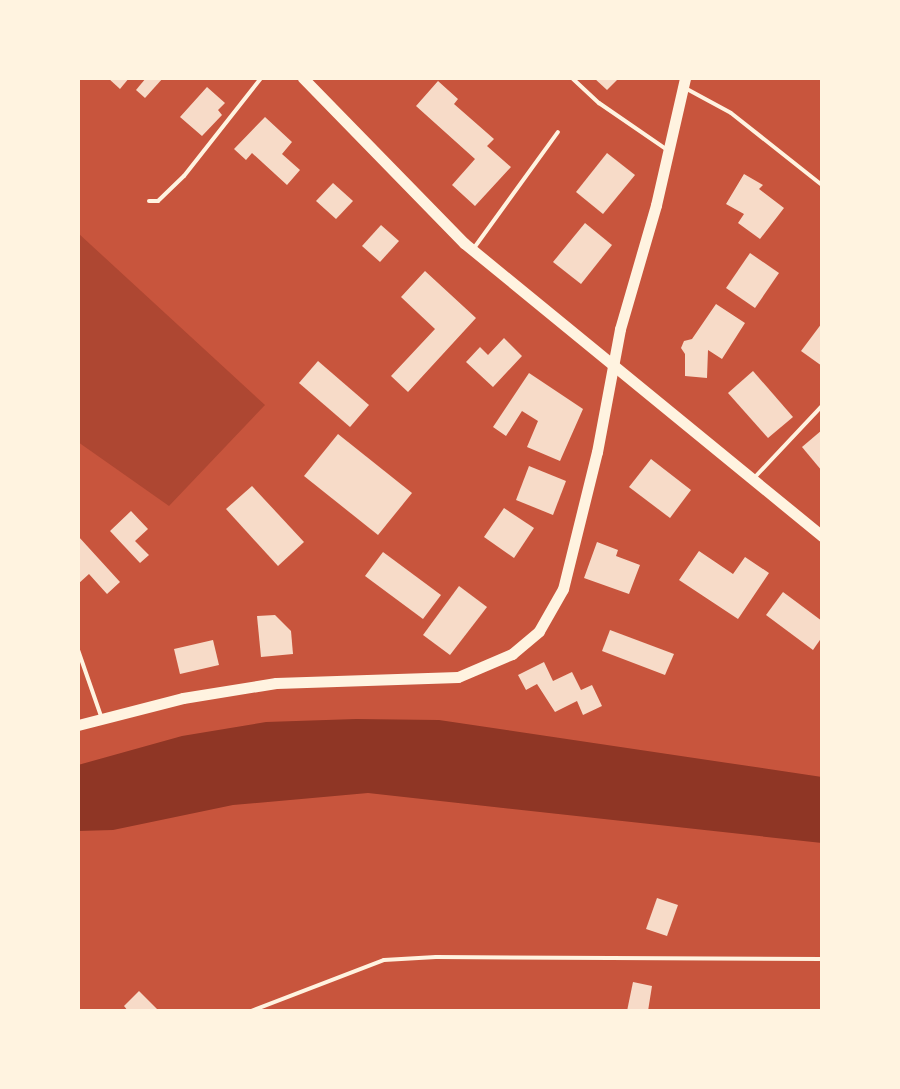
<!DOCTYPE html>
<style>
body{margin:0}
#map{position:relative;width:900px;height:1089px;overflow:hidden;background:#c8553d;font-family:"Exo 2",sans-serif}
div>[style]{position:absolute}
.green>*{inset:0;background:#ae4732}
.water>*{inset:0;background:#8f3625}
.building>*{inset:0;background:#f7dbc8}
.service>*{height:4px;margin:-2px;padding:0 2px;transform-origin:2px;border-radius:2px;background:#fff3e0}
.tertiary>*{height:11px;margin:-5.5px;padding:0 5.5px;transform-origin:5.5px;border-radius:5.5px;background:#fff3e0}
span{translate:-50% -50%;white-space:nowrap;text-align:center;line-height:1.15;-webkit-text-stroke:6px #fff3e0;paint-order:stroke}
.frame{position:absolute;inset:0;border:80px solid #fff3e0;pointer-events:none}
</style>
<div id="map">
<div class="green">
<div style="clip-path:polygon(78px 233px,265px 405px,169px 506px,78px 442px)"></div>
</div>
<div class="water">
<div style="clip-path:polygon(356px 719px,439px 720px,822px 777px,822px 843px,368px 793px,233px 805px,113px 830px,78px 831px,78px 765px,182px 736px,266px 722px)"></div>
</div>
<div class="building">
<div style="clip-path:polygon(108px 78px,129px 78px,120px 89px)"></div>
<div style="clip-path:polygon(146px 78px,163px 78px,145px 98px,136px 90px)"></div>
<div style="clip-path:polygon(594px 78px,619px 78px,607px 90px)"></div>
<div style="clip-path:polygon(438px 81px,458px 99px,454px 104px,494px 139px,487px 146px,511px 167px,475px 206px,452px 185px,475px 159px,416px 106px)"></div>
<div style="clip-path:polygon(207px 87px,225px 103px,218px 110px,222px 115px,202px 136px,180px 117px)"></div>
<div style="clip-path:polygon(265px 117px,292px 142px,282px 154px,300px 170px,287px 185px,252px 153px,246px 160px,234px 149px)"></div>
<div style="clip-path:polygon(607px 153px,635px 175px,603px 214px,576px 192px)"></div>
<div style="clip-path:polygon(744px 174px,763px 185px,759px 189px,784px 208px,760px 239px,738px 223px,744px 214px,726px 204px)"></div>
<div style="clip-path:polygon(333px 183px,353px 201px,336px 219px,316px 201px)"></div>
<div style="clip-path:polygon(585px 223px,612px 245px,581px 284px,553px 262px)"></div>
<div style="clip-path:polygon(381px 225px,399px 241px,380px 262px,362px 246px)"></div>
<div style="clip-path:polygon(750px 253px,779px 273px,755px 308px,726px 288px)"></div>
<div style="clip-path:polygon(425px 271px,476px 318px,408px 392px,391px 376px,435px 329px,401px 297px)"></div>
<div style="clip-path:polygon(716px 304px,745px 323px,722px 359px,708px 350px,707px 378px,685px 376px,685px 354px,681px 348px,684px 341px,692px 339px)"></div>
<div style="clip-path:polygon(822px 323px,822px 366px,801px 351px)"></div>
<div style="clip-path:polygon(504px 338px,522px 356px,493px 387px,466px 362px,480px 347px,488px 355px)"></div>
<div style="clip-path:polygon(318px 361px,369px 405px,350px 427px,299px 383px)"></div>
<div style="clip-path:polygon(753px 371px,793px 417px,768px 438px,728px 393px)"></div>
<div style="clip-path:polygon(529px 373px,583px 409px,560px 461px,527px 447px,538px 421px,522px 411px,506px 436px,493px 427px)"></div>
<div style="clip-path:polygon(822px 430px,822px 471px,802px 447px)"></div>
<div style="clip-path:polygon(338px 434px,412px 493px,378px 535px,304px 476px)"></div>
<div style="clip-path:polygon(651px 459px,691px 490px,670px 518px,629px 487px)"></div>
<div style="clip-path:polygon(529px 466px,566px 481px,553px 515px,516px 500px)"></div>
<div style="clip-path:polygon(252px 486px,304px 542px,278px 566px,226px 509px)"></div>
<div style="clip-path:polygon(504px 508px,534px 528px,514px 558px,484px 537px)"></div>
<div style="clip-path:polygon(131px 511px,148px 529px,135px 541px,149px 555px,140px 563px,110px 531px)"></div>
<div style="clip-path:polygon(78px 536px,120px 582px,107px 594px,89px 574px,78px 584px)"></div>
<div style="clip-path:polygon(597px 542px,618px 550px,616px 556px,640px 565px,629px 594px,584px 578px)"></div>
<div style="clip-path:polygon(699px 551px,733px 574px,745px 557px,769px 573px,738px 619px,679px 580px)"></div>
<div style="clip-path:polygon(383px 552px,441px 595px,423px 619px,365px 576px)"></div>
<div style="clip-path:polygon(459px 586px,487px 607px,450px 655px,423px 635px)"></div>
<div style="clip-path:polygon(783px 592px,822px 621px,822px 637px,813px 650px,766px 615px)"></div>
<div style="clip-path:polygon(275px 615px,291px 631px,293px 654px,261px 657px,257px 616px)"></div>
<div style="clip-path:polygon(610px 630px,674px 654px,665px 675px,602px 651px)"></div>
<div style="clip-path:polygon(213px 640px,219px 665px,180px 674px,174px 649px)"></div>
<div style="clip-path:polygon(544px 662px,553px 681px,572px 672px,581px 690px,592px 685px,602px 706px,583px 715px,577px 701px,555px 712px,537px 684px,526px 690px,518px 675px)"></div>
<div style="clip-path:polygon(657px 898px,678px 905px,667px 936px,646px 929px)"></div>
<div style="clip-path:polygon(633px 982px,652px 986px,648px 1011px,627px 1011px)"></div>
<div style="clip-path:polygon(139px 991px,159px 1011px,128px 1011px,124px 1006px)"></div>
</div>
<div class="service">
<div style="left:572px;top:78px;width:37px;rotate:43deg"></div>
<div style="left:599px;top:103px;width:81px;rotate:34.5deg"></div>
<div style="left:685px;top:88px;width:52px;rotate:28.5deg"></div>
<div style="left:731px;top:113px;width:116px;rotate:38.4deg"></div>
<div style="left:149px;top:201px;width:9px"></div>
<div style="left:158px;top:201px;width:36px;rotate:-44deg"></div>
<div style="left:184px;top:176px;width:125px;rotate:-51.8deg"></div>
<div style="left:474px;top:248px;width:143px;rotate:-54.1deg"></div>
<div style="left:755px;top:477px;width:98px;rotate:-46.7deg"></div>
<div style="left:78px;top:650px;width:70px;rotate:70.8deg"></div>
<div style="left:251px;top:1011px;width:142px;rotate:-21deg"></div>
<div style="left:384px;top:960px;width:52px;rotate:-3.3deg"></div>
<div style="left:436px;top:957px;width:386px;rotate:0.3deg"></div>
</div>
<div class="tertiary">
<div style="left:303px;top:78px;width:231px;rotate:45.7deg"></div>
<div style="left:464px;top:243px;width:463px;rotate:39.3deg"></div>
<div style="left:78px;top:725px;width:108px;rotate:-14.4deg"></div>
<div style="left:183px;top:698px;width:94px;rotate:-9.2deg"></div>
<div style="left:276px;top:683px;width:182px;rotate:-1.9deg"></div>
<div style="left:458px;top:677px;width:59px;rotate:-23.1deg"></div>
<div style="left:512px;top:654px;width:35px;rotate:-40deg"></div>
<div style="left:539px;top:631px;width:48px;rotate:-60.3deg"></div>
<div style="left:563px;top:589px;width:141px;rotate:-76.1deg"></div>
<div style="left:597px;top:452px;width:125px;rotate:-79.4deg"></div>
<div style="left:620px;top:329px;width:129px;rotate:-73.8deg"></div>
<div style="left:656px;top:205px;width:130px;rotate:-77.1deg"></div>
</div>
<div class="frame"></div>
</div>
